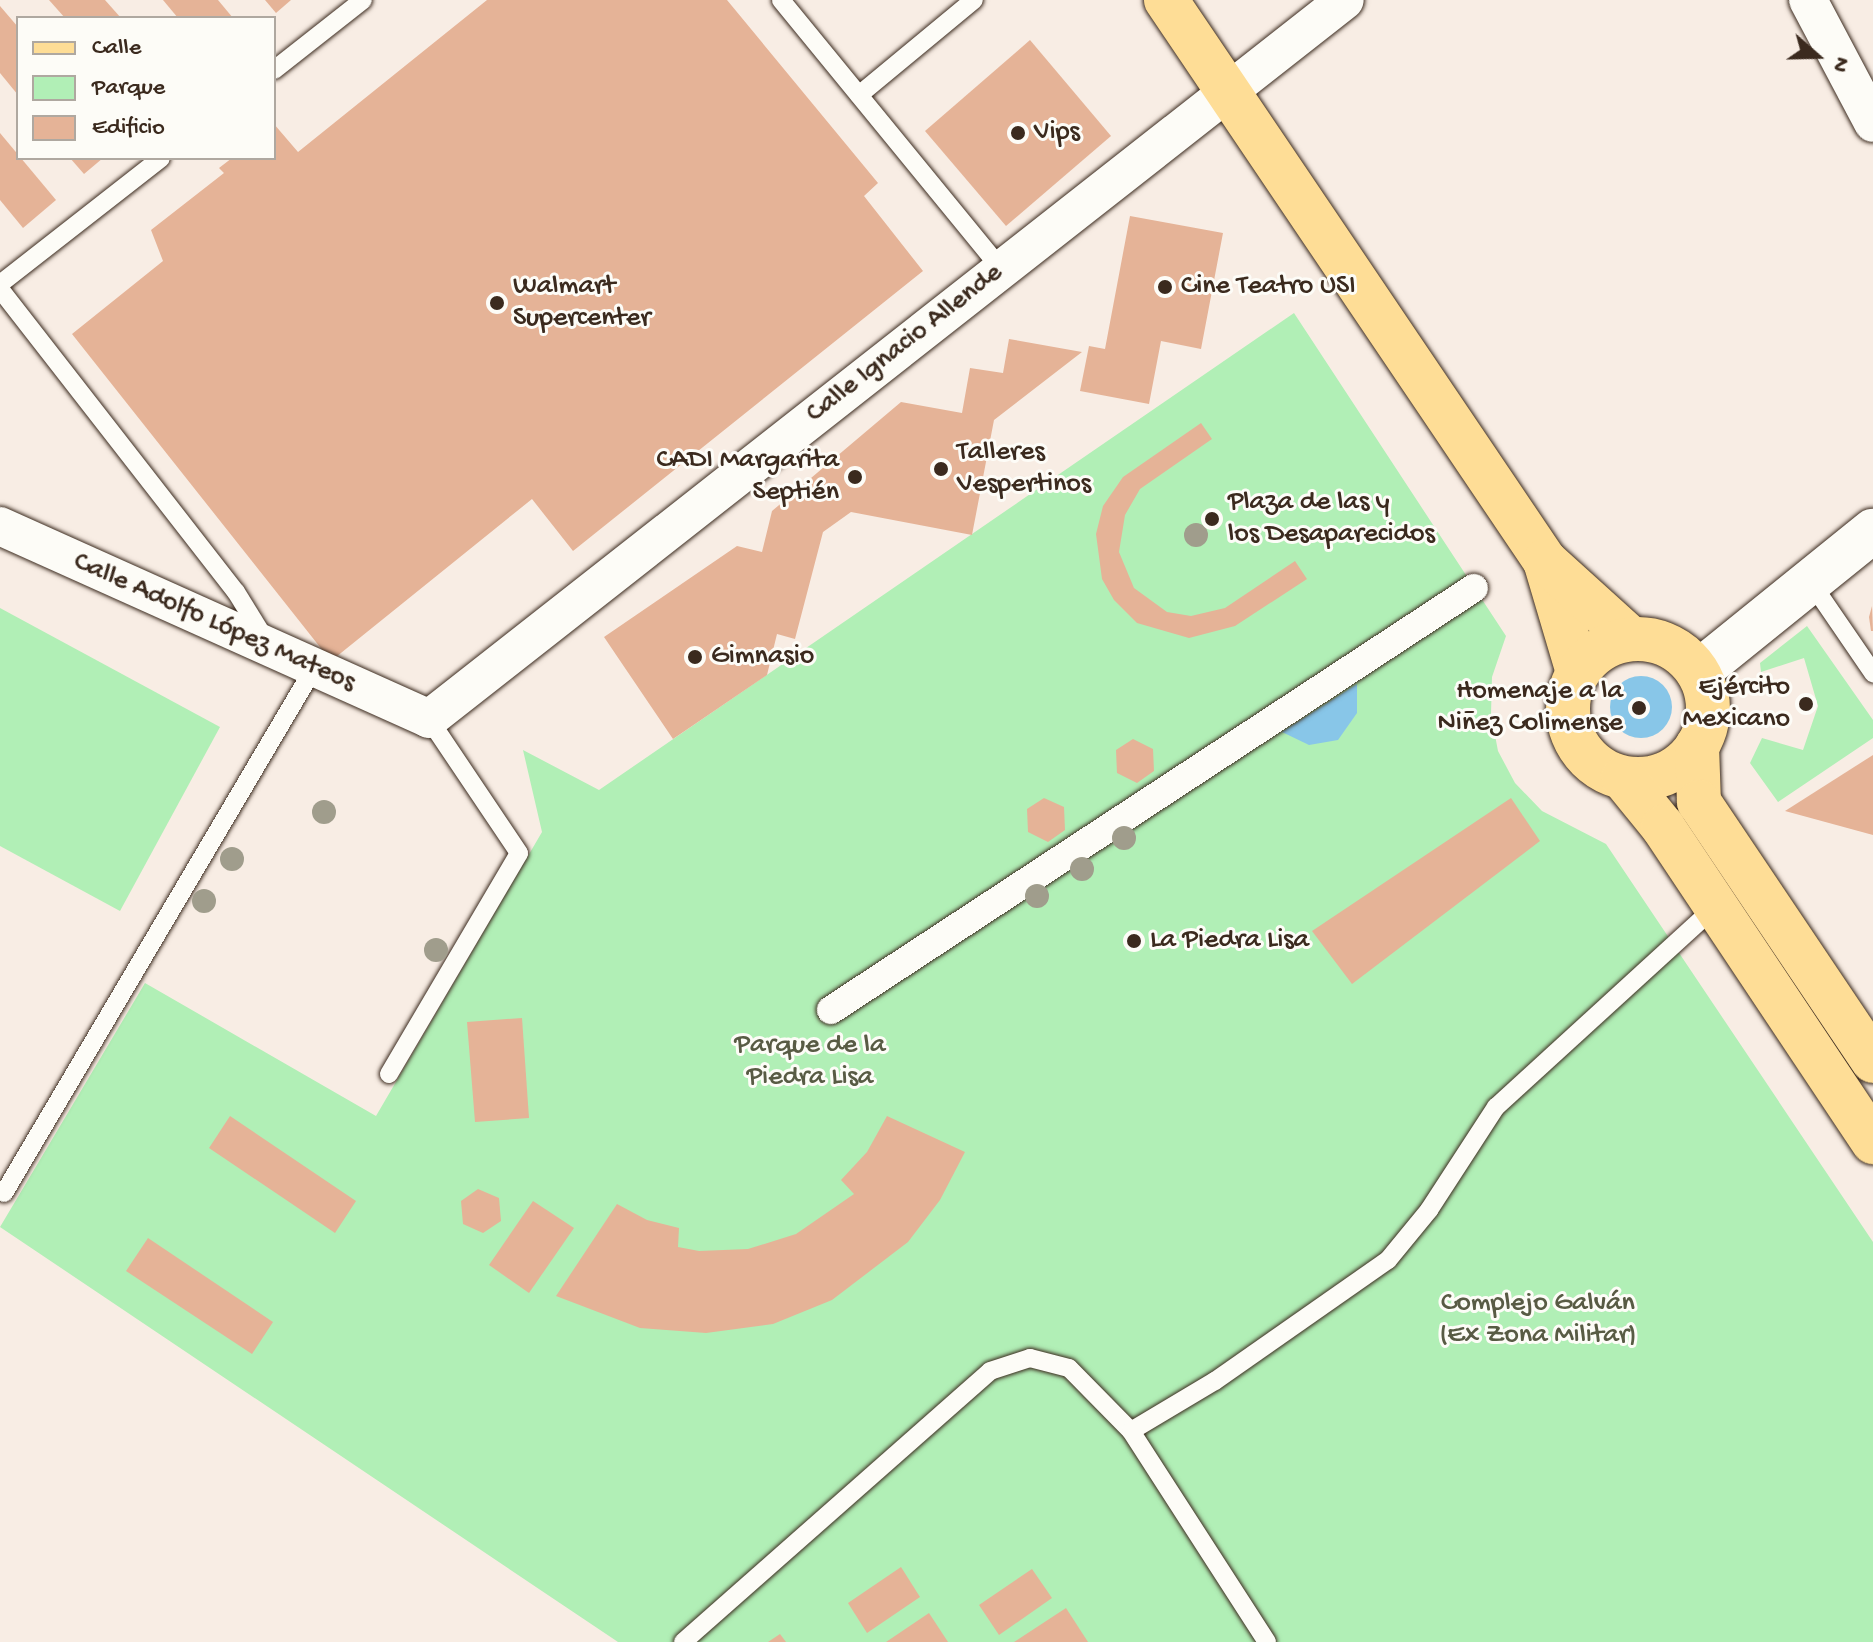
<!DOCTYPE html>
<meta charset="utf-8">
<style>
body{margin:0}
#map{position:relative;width:1873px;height:1642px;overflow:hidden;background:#f8ede4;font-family:"Gochi Hand",sans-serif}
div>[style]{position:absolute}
.green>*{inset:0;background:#b1efb6}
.water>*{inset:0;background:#88c6e8}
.round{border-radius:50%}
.building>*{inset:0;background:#e5b397}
.roads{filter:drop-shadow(0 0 2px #3b2a1e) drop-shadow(0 0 2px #3b2a1e)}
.service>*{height:18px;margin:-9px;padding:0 9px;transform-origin:9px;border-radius:9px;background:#fdfcf7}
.pedestrian>*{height:28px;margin:-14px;padding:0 14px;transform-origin:14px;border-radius:14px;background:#fdfcf7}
.minor>*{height:38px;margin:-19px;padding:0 19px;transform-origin:19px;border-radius:19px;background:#fdfcf7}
.tertiary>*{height:44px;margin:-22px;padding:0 22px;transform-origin:22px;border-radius:22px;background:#fdfcf7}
.primary>*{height:44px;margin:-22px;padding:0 22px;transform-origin:22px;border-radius:22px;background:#fedd96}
.primary>.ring{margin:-22px;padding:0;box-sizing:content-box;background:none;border:44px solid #fedd96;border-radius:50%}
.trees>*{width:24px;height:24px;margin:-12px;border-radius:50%;background:#a09d8c}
.dots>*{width:22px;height:22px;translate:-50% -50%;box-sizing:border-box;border:4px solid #fdfcf7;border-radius:50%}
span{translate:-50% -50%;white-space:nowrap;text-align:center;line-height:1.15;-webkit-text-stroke:6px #fdfcf7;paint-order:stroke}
.poi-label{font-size:28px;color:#3b2a1e}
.left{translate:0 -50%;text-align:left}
.right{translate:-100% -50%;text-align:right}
.street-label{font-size:28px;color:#3b2a1e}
.park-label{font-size:28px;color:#585b44}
.legend{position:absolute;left:16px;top:16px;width:260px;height:144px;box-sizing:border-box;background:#fdfcf7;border:2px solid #afa8a0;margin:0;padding:10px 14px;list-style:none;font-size:24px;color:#3b2a1e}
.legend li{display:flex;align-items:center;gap:16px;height:40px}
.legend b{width:40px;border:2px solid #afa8a0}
.north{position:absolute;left:1777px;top:16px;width:80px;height:80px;-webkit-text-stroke:6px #fdfcf7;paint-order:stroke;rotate:110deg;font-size:22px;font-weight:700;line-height:32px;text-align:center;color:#3b2a1e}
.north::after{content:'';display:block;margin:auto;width:28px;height:36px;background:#3b2a1e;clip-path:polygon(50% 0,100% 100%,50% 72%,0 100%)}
</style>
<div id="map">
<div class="green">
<div style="clip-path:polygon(1294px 313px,1506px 636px,1492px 677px,1491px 714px,1498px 751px,1515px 783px,1542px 811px,1606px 844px,1873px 1242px,1873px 1642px,618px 1642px,0 1227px,145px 983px,376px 1116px,542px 832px,523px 750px,599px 790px)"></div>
<div style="clip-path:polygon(0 608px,220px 727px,120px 911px,0 846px)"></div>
<div style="clip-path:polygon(1807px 626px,1873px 720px,1873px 738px,1778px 802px,1750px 763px,1762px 738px,1803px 750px,1818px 706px,1804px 658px,1761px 672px,1760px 663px)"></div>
</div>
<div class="water">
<div class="round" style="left:1610px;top:676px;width:62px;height:62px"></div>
<div style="clip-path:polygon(1357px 684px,1357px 713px,1338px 740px,1309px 745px,1282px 732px)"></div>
</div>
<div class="building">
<div style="clip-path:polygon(49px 0,105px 0,121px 18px,65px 18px)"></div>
<div style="clip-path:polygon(163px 0,218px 0,233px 18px,178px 18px)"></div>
<div style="clip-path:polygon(265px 0,291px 0,276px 13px)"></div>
<div style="clip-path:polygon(487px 0,727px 0,878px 183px,864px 196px,923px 271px,573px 551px,532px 499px,331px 661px,72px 334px,163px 261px,151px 230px,224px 173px,219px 168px,232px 158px,274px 158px,274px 124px,298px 152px)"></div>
<div style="clip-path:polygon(0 6px,18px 27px,18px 95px,0 73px)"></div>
<div style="clip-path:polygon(1030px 40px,1111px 136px,1006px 226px,925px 131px)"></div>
<div style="clip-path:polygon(0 133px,56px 200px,23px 228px,0 200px)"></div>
<div style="clip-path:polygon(70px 158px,103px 158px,84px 174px)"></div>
<div style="clip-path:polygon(1130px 216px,1223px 233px,1201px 349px,1161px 341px,1149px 404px,1080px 391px,1089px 346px,1105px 349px)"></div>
<div style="clip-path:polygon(1009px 339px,1082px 352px,994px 420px,972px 535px,851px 512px,823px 532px,795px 639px,777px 634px,767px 675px,673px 739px,604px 637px,737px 546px,762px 552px,772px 511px,901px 402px,962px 413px,970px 368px,1003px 373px)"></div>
<div style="clip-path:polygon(1201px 423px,1212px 439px,1140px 489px,1125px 515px,1119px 552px,1134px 588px,1167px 612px,1191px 616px,1225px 608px,1295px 561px,1307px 579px,1235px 626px,1189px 638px,1137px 623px,1114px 600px,1102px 579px,1096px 534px,1103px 506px,1123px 477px)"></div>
<div style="clip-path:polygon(1872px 606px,1873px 631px,1871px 631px,1869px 617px)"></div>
<div style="clip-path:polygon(1133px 739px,1153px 749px,1154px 771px,1137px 783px,1117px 773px,1116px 750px)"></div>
<div style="clip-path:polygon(1873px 755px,1873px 835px,1785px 811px)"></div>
<div style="clip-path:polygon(1044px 798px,1064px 807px,1065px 830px,1048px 842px,1028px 832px,1027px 809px)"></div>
<div style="clip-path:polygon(1511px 798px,1540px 841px,1352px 984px,1312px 931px)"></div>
<div style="clip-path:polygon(522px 1018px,529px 1118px,475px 1122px,467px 1022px)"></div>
<div style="clip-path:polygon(230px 1116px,356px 1201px,335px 1233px,209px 1148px)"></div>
<div style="clip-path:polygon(887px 1116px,965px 1152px,940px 1200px,908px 1242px,832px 1300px,773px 1324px,706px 1333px,640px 1328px,556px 1296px,617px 1204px,647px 1220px,679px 1228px,678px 1247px,699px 1251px,748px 1249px,796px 1234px,854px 1194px,841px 1180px,867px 1152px)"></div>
<div style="clip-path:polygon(478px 1189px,499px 1198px,501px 1221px,483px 1233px,463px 1224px,461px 1201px)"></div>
<div style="clip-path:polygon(533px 1201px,574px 1228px,529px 1293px,489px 1265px)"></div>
<div style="clip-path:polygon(148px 1238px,273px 1322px,252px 1354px,126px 1271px)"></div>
<div style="clip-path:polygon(901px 1567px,920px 1597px,867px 1633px,848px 1603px)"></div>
<div style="clip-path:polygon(1032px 1569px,1052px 1598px,999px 1635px,979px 1605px)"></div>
<div style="clip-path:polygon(1066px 1608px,1088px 1642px,1014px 1642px)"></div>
<div style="clip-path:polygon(929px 1613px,948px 1642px,886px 1642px)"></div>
<div style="clip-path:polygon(780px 1634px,786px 1642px,768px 1642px)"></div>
</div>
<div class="roads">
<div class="service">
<div style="left:781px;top:0;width:348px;rotate:50.7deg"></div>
<div style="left:274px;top:70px;width:113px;rotate:-38.2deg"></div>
<div style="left:859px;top:95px;width:149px;rotate:-39.6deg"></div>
<div style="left:0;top:284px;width:204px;rotate:-38deg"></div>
<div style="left:0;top:289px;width:384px;rotate:52.1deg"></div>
<div style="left:236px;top:592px;width:55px;rotate:58.3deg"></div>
<div style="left:1810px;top:581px;width:112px;rotate:55.6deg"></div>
<div style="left:389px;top:1074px;width:256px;rotate:-59.5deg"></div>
<div style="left:519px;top:853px;width:161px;rotate:-123.9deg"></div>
<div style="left:4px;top:1193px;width:610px;rotate:-59.44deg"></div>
<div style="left:683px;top:1642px;width:409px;rotate:-41.4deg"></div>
<div style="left:990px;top:1371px;width:42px;rotate:-18deg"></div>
<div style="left:1030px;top:1358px;width:40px;rotate:14.4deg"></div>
<div style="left:1069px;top:1368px;width:88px;rotate:45.5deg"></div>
<div style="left:1267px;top:1642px;width:251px;rotate:-122.8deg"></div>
<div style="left:1131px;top:1431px;width:98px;rotate:-30.8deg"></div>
<div style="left:1215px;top:1381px;width:211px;rotate:-35deg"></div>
<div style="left:1388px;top:1260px;width:65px;rotate:-50.6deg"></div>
<div style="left:1429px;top:1210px;width:123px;rotate:-57deg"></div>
<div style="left:1496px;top:1107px;width:298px;rotate:-42.4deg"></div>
</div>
<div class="pedestrian">
<div style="left:831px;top:1010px;width:769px;rotate:-33.28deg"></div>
</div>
<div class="minor">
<div style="left:1808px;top:0;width:139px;rotate:62.1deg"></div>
<div style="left:0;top:526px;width:470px;rotate:24.2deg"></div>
<div style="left:429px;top:719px;width:1164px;rotate:-38.13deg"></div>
</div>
<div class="tertiary">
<div style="left:1698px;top:672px;width:225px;rotate:-38.9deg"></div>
</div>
<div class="primary">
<div style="left:1166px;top:0;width:677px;rotate:55.96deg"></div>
<div style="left:1545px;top:561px;width:113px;rotate:73.5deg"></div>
<div style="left:1545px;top:561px;width:116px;rotate:42.2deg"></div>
<div class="ring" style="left:1568px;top:639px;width:96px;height:96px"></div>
<div style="left:1697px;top:746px;width:56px;rotate:88deg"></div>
<div style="left:1699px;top:802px;width:312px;rotate:56.1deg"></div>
<div style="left:1623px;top:778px;width:63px;rotate:50.8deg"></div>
<div style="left:1663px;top:827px;width:379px;rotate:56.3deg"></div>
</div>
</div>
<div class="trees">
<div style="left:1196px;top:535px"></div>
<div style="left:324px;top:812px"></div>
<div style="left:1124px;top:838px"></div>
<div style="left:232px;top:859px"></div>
<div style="left:1082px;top:869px"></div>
<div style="left:1037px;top:896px"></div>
<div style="left:204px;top:901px"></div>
<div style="left:436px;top:950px"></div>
</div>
<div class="dots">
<div style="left:1018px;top:133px;background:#3b2a1e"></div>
<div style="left:1165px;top:287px;background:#3b2a1e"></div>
<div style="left:497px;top:303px;background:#3b2a1e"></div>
<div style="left:941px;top:469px;background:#3b2a1e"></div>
<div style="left:855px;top:477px;background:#3b2a1e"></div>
<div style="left:1212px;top:519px;background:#3b2a1e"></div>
<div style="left:695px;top:657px;background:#3b2a1e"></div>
<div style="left:1806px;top:704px;background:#3b2a1e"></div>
<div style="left:1639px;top:708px;background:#3b2a1e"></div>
<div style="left:1134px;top:941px;background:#3b2a1e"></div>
</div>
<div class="poi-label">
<span class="left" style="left:1034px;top:133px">Vips</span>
<span class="left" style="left:513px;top:303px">Walmart<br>Supercenter</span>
<span class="left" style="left:1181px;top:287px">Cine Teatro USI</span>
<span class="left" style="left:957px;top:469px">Talleres<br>Vespertinos</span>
<span class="right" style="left:839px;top:477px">CADI Margarita<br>Septién</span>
<span class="left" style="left:1228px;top:519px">Plaza de las y<br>los Desaparecidos</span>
<span class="left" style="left:711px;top:657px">Gimnasio</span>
<span class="right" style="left:1790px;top:704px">Ejército<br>Mexicano</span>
<span class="right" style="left:1623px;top:708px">Homenaje a la<br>Niñez Colimense</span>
<span class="left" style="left:1150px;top:941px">La Piedra Lisa</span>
</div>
<div class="street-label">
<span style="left:905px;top:344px;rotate:-38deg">Calle Ignacio Allende</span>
<span style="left:214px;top:623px;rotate:24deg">Calle Adolfo López Mateos</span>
</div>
<div class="park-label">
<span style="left:810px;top:1062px">Parque de la<br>Piedra Lisa</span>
<span style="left:1538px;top:1320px">Complejo Galván<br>(Ex Zona Militar)</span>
</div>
<ul class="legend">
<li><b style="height:10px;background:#fedd96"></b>Calle</li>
<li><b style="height:22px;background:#b1efb6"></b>Parque</li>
<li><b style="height:22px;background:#e5b397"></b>Edificio</li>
</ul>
<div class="north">N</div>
</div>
